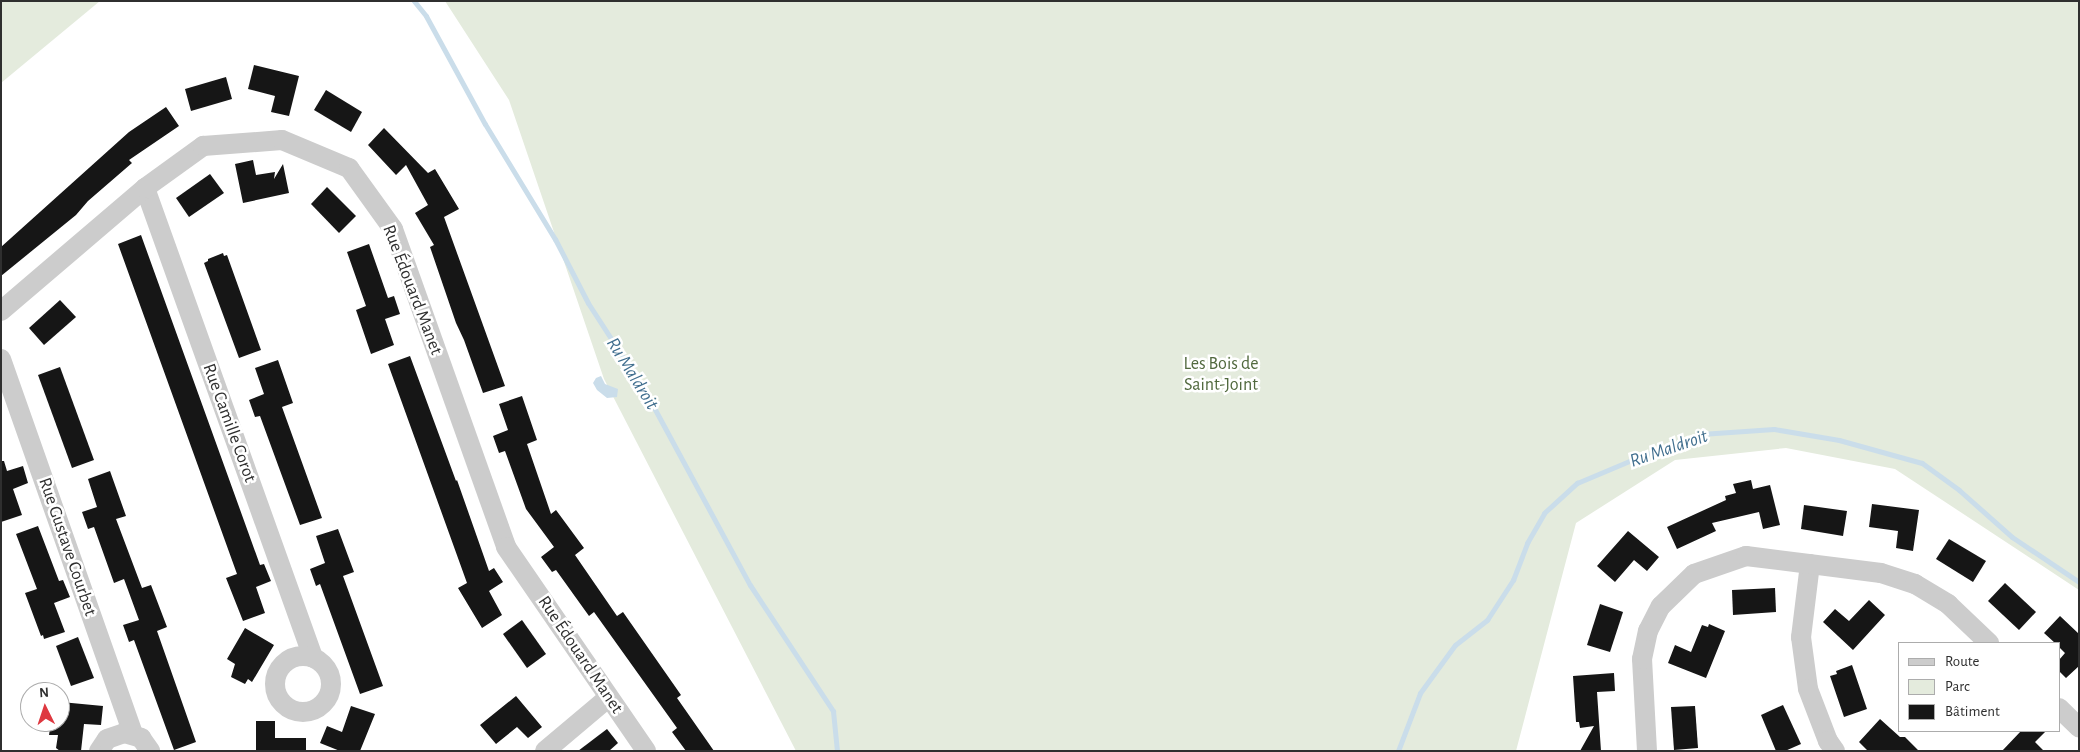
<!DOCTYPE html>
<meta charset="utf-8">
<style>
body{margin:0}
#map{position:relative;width:2080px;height:752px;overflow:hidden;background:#fff;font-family:"Alegreya Sans",sans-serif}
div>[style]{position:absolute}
.green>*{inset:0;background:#e4ebdd}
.water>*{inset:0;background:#caddea}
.stream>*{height:5px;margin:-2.5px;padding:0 2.5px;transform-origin:2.5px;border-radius:2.5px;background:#caddea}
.building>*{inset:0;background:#161616}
.minor>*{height:20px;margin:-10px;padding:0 10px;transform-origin:10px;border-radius:10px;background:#ccc}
.minor>.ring{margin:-10px;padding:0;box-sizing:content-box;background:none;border:20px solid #ccc;border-radius:50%}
span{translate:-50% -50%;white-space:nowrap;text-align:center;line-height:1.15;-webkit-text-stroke:5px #fff;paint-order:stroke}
.street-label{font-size:18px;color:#2f2f2f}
.park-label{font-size:18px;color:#51693e}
.water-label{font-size:19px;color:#406e8e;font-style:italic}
.frame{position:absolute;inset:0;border:2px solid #2f2f2f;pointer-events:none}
.legend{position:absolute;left:1898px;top:642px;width:162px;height:90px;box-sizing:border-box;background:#fff;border:1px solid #acacac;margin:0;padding:6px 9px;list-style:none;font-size:15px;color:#2f2f2f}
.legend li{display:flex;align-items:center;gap:10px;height:25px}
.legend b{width:25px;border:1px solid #acacac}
.north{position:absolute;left:20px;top:682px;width:50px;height:50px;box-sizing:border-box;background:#fff;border:1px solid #acacac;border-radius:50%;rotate:356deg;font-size:14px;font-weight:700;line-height:20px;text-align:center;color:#2f2f2f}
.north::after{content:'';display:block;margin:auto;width:18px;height:22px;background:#de3840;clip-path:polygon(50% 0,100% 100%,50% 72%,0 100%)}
</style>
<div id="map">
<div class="green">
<div style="clip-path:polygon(1px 1px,100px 1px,1px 83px)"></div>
<div style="clip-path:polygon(445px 1px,2079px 1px,2079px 590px,1895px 469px,1786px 448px,1675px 460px,1576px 523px,1516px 751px,796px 751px,604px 379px,509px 100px)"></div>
</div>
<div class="water">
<div style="clip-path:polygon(601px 376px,605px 384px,618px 389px,617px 397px,607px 398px,597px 390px,593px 383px,596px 378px)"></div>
</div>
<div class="stream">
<div style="left:414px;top:1px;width:19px;rotate:51deg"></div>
<div style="left:426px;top:16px;width:123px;rotate:61.4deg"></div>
<div style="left:485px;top:124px;width:135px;rotate:58.7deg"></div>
<div style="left:555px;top:239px;width:72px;rotate:62.7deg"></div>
<div style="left:588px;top:303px;width:105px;rotate:57.1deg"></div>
<div style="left:645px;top:391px;width:221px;rotate:61.6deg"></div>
<div style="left:750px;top:585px;width:151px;rotate:56.6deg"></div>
<div style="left:833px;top:711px;width:40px;rotate:84.3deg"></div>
<div style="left:1398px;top:751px;width:62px;rotate:-69.2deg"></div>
<div style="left:1420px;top:693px;width:59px;rotate:-53.9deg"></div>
<div style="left:1455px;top:645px;width:41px;rotate:-38deg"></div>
<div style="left:1487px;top:620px;width:48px;rotate:-57deg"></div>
<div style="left:1513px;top:580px;width:40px;rotate:-69deg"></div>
<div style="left:1527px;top:543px;width:34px;rotate:-60deg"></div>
<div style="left:1544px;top:513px;width:45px;rotate:-42.3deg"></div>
<div style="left:1577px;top:483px;width:67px;rotate:-22.8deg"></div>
<div style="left:1639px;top:457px;width:66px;rotate:-20.4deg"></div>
<div style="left:1701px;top:434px;width:73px;rotate:-3.9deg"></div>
<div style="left:1774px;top:429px;width:66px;rotate:9.6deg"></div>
<div style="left:1839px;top:440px;width:86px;rotate:15.5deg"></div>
<div style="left:1922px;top:463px;width:46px;rotate:36.1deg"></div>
<div style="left:1959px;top:490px;width:71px;rotate:41.6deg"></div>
<div style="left:2012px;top:537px;width:81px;rotate:33.9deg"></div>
</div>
<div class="building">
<div style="clip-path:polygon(254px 65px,299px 76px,289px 116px,271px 112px,275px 96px,248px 89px)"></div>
<div style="clip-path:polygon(226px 77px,232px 99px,191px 111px,185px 89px)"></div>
<div style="clip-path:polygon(326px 90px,362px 112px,351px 132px,314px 110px)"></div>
<div style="clip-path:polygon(166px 107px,179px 126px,129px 160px,132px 163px,88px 201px,76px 215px,1px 276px,1px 247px,129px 132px)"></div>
<div style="clip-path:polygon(384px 128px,428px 173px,435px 169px,459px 209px,444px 217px,505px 386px,483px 393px,464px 340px,456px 323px,430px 247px,434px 245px,415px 213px,428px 205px,406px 165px,396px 175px,368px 145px)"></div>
<div style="clip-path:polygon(253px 160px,256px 175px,275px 172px,274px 179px,283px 164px,289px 193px,243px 203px,235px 164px)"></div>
<div style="clip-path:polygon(210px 174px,224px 193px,189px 217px,176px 198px)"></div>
<div style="clip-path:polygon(327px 187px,356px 216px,339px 233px,311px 204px)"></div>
<div style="clip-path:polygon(141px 235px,260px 565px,264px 564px,271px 581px,256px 587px,265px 613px,243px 621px,226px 578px,237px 574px,118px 244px)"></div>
<div style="clip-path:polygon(369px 244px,388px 298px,394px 296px,400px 314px,385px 319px,394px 345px,371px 354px,356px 310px,366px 306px,347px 252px)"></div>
<div style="clip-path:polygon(223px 253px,224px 256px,227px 255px,261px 350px,239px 358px,204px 263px,208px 261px,208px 259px)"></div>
<div style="clip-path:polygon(60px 300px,76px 317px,44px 345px,29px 328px)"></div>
<div style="clip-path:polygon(410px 356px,456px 481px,457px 480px,489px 571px,494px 568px,503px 582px,489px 591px,502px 615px,482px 628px,458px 588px,467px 583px,388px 364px)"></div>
<div style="clip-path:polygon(278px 360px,293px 403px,282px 407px,322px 518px,300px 525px,260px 416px,255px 417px,249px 400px,264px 394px,255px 368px)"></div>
<div style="clip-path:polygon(60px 367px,94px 460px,72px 468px,38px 375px)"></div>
<div style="clip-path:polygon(522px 396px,537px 440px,527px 444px,551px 514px,556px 510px,584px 548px,575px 555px,617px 616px,623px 612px,681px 695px,677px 698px,714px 751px,686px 751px,672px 732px,677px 728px,594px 612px,589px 616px,556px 570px,552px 572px,541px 557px,554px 547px,526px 509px,505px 451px,499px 453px,493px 436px,508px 430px,499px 404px)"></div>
<div style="clip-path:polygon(1px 461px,4px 461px,7px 471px,23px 466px,28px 483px,13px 489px,22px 515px,1px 522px)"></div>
<div style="clip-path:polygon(110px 471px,126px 516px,116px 519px,142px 588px,151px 585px,167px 627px,157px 631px,196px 742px,174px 750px,134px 640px,129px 642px,123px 625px,139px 620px,124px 579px,114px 583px,94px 527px,88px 529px,82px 512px,97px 507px,88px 479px)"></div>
<div style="clip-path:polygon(1751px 480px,1753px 489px,1770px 485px,1780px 525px,1763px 529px,1759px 512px,1712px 523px,1716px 531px,1677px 549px,1667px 527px,1726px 500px,1725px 496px,1736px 493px,1733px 484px)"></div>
<div style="clip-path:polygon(1872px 504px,1919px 510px,1913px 551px,1896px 548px,1898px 531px,1869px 527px)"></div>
<div style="clip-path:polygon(1804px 505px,1847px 511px,1843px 536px,1801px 529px)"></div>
<div style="clip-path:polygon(38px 526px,59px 581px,63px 580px,70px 597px,54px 603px,65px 632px,44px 639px,43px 635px,41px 636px,25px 593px,37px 589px,16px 534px)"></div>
<div style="clip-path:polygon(338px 529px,354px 572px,343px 576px,383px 686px,360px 694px,320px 584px,316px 586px,310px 569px,325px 563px,316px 536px)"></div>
<div style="clip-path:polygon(1628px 531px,1659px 557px,1647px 571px,1634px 560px,1615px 582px,1597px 566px)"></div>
<div style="clip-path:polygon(1949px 539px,1986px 561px,1973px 582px,1936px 559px)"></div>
<div style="clip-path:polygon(2005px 583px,2036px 612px,2019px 630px,1988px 601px)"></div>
<div style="clip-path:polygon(1775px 588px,1776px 612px,1733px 615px,1732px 590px)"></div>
<div style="clip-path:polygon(1869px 600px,1885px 615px,1853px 650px,1823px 622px,1835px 609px,1849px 621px)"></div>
<div style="clip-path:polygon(1600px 604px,1623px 612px,1610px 652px,1587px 645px)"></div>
<div style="clip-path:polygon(2060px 616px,2079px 634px,2079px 666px,2066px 678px,2059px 671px,2059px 660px,2065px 653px,2059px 647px,2059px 643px,2055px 643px,2044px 633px)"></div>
<div style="clip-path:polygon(522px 620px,546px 654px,527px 668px,503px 634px)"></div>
<div style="clip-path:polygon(1709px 624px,1725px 631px,1706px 678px,1668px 663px,1675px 645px,1691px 652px,1702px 625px,1708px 627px)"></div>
<div style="clip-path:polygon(245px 628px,274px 645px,252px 682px,248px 679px,245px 684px,231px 677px,235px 664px,227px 659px)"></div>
<div style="clip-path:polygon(78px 637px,94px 678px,71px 686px,56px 646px)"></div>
<div style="clip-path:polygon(1852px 665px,1867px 709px,1844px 717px,1830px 676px,1837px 674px,1836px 671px)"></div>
<div style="clip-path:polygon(1614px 673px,1615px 691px,1597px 692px,1601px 751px,1580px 751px,1594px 726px,1580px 728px,1579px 722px,1576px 722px,1573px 676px)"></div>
<div style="clip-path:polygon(516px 696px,542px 727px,528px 738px,517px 727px,496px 744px,480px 725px)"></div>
<div style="clip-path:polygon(61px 702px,103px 706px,101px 725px,84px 724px,81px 751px,60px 751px,56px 748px,58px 735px,49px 735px,51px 722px,60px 722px)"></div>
<div style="clip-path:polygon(1783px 705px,1801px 744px,1785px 751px,1776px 751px,1761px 715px)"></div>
<div style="clip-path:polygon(351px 706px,375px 714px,360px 751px,340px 751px,320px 743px,327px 726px,342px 732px)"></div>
<div style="clip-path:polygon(1695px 706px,1698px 748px,1674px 750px,1671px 707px)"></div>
<div style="clip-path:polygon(1880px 719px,1900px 737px,1905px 737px,1919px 751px,1868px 751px,1859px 742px)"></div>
<div style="clip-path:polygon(256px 721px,275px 721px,275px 738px,306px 738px,306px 751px,256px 751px)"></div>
<div style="clip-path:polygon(607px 729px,618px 743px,609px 751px,578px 751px)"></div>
<div style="clip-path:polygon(2021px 731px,2046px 731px,2035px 742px,2044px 751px,2002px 751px)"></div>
</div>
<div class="minor">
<div style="left:145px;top:188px;width:499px;rotate:70.3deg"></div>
<div style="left:1px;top:311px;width:189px;rotate:-40.5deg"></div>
<div style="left:145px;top:188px;width:72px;rotate:-35.9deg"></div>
<div style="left:203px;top:146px;width:79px;rotate:-4.3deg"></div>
<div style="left:282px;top:140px;width:73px;rotate:22.7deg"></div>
<div style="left:349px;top:168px;width:75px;rotate:54.2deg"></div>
<div style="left:393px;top:229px;width:337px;rotate:70.4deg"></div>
<div style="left:506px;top:547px;width:247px;rotate:55.5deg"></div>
<div style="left:1px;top:359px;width:398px;rotate:70.6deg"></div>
<div style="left:1810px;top:564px;width:74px;rotate:97deg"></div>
<div style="left:1801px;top:637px;width:52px;rotate:82.3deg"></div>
<div style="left:1808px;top:689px;width:56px;rotate:69deg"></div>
<div style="left:1828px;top:741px;width:12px;rotate:55deg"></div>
<div class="ring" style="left:275px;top:656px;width:36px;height:36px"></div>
<div style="left:2059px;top:708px;width:28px;rotate:44deg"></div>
<div style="left:99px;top:751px;width:14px;rotate:-56deg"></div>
<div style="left:107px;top:739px;width:18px;rotate:-19deg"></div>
<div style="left:124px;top:733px;width:18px;rotate:16deg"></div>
<div style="left:141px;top:738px;width:16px;rotate:55deg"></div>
<div style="left:545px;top:751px;width:82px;rotate:-40.1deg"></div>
<div style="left:1647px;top:751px;width:92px;rotate:-93.1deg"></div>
<div style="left:1642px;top:659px;width:29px;rotate:-78deg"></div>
<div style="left:1648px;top:631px;width:28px;rotate:-63deg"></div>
<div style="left:1661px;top:606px;width:46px;rotate:-44.1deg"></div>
<div style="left:1694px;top:574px;width:55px;rotate:-19.1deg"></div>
<div style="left:1746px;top:556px;width:136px;rotate:7.2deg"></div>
<div style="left:1881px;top:573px;width:36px;rotate:18deg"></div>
<div style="left:1915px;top:584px;width:39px;rotate:31deg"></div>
<div style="left:1948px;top:604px;width:57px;rotate:43.6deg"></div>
</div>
<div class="street-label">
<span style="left:412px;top:290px;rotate:69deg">Rue Édouard Manet</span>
<span style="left:229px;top:423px;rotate:70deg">Rue Camille Corot</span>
<span style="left:67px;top:547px;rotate:71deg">Rue Gustave Courbet</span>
<span style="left:580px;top:655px;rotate:56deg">Rue Édouard Manet</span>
</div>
<div class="park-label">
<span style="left:1221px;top:375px">Les Bois de<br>Saint-Joint</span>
</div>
<div class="water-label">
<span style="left:632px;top:374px;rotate:58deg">Ru Maldroit</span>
<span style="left:1669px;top:449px;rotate:-19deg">Ru Maldroit</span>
</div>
<div class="frame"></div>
<ul class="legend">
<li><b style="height:6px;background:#ccc"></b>Route</li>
<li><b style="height:14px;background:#e4ebdd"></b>Parc</li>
<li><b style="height:14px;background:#161616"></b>Bâtiment</li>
</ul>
<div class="north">N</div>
</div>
